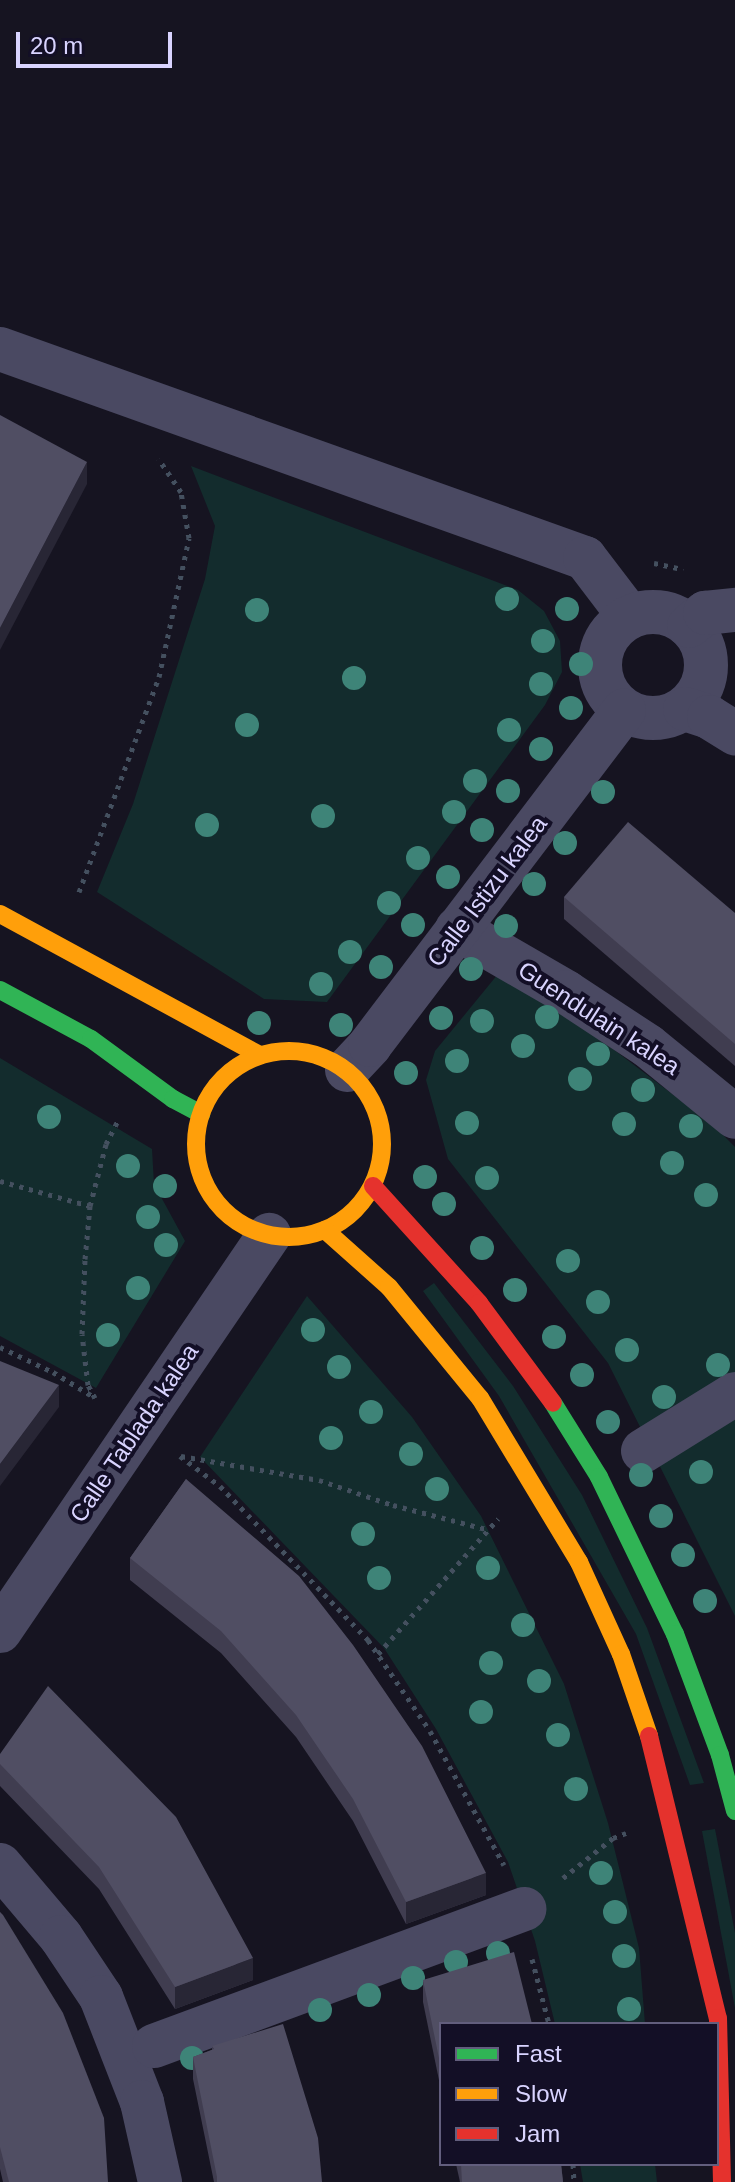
<!DOCTYPE html>
<style>
body{margin:0}
#map{position:relative;width:735px;height:2182px;overflow:hidden;background:#161421;font-family:Helvetica,sans-serif}
div>[style]{position:absolute}
.green>*{inset:0;background:#132c2d}
.path>*{height:5px;margin-top:-2.5px;transform-origin:0;background:repeating-linear-gradient(90deg,#44505f 0 4px,transparent 0 10px)}
.street>*{height:44px;margin:-22px;padding:0 22px;transform-origin:22px;border-radius:22px;background:#4a4962}
.street>.ring{margin:-22px;padding:0;box-sizing:content-box;background:none;border:44px solid #4a4962;border-radius:50%}
.fast>*{height:18px;margin:-9px;padding:0 9px;transform-origin:9px;border-radius:9px;background:#30b455}
.slow>*{height:18px;margin:-9px;padding:0 9px;transform-origin:9px;border-radius:9px;background:#ff9f0a}
.slow>.ring{margin:-9px;padding:0;box-sizing:content-box;background:none;border:18px solid #ff9f0a;border-radius:50%}
.jam>*{height:18px;margin:-9px;padding:0 9px;transform-origin:9px;border-radius:9px;background:#e5322d}
.trees>*{width:24px;height:24px;margin:-12px;border-radius:50%;background:#3e8478}
.wall>*{inset:0;background:#403d50}
.shaded-wall>*{inset:0;background:#282635}
.building>*{inset:0;background:#504e63}
span{translate:-50% -50%;white-space:nowrap;text-align:center;line-height:1.15;-webkit-text-stroke:8px #130f26;paint-order:stroke}
.street-label{font-size:24px;color:#d9d4ff}
.legend{position:absolute;left:439px;top:2022px;width:280px;height:144px;box-sizing:border-box;background:#130f26;border:2px solid #625e7d;margin:0;padding:10px 14px;list-style:none;font-size:24px;color:#d9d4ff}
.legend li{display:flex;align-items:center;gap:16px;height:40px}
.legend b{width:40px;border:2px solid #625e7d}
.scale{position:absolute;left:16px;top:32px;width:156px;height:36px;box-sizing:border-box;border:4px solid #d9d4ff;border-top:0;padding-left:10px;font-size:24px;line-height:28px;white-space:nowrap;color:#d9d4ff;-webkit-text-stroke:6px #130f26;paint-order:stroke}
</style>
<div id="map">
<div class="green">
<div style="clip-path:polygon(191px 466px,518px 590px,544px 611px,560px 641px,562px 672px,545px 705px,327px 1002px,264px 999px,97px 892px,133px 804px,205px 579px,215px 526px)"></div>
<div style="clip-path:polygon(498px 974px,584px 1027px,713px 1125px,735px 1147px,735px 1616px,608px 1363px,448px 1159px,426px 1080px,435px 1051px)"></div>
<div style="clip-path:polygon(0 1058px,152px 1149px,154px 1184px,185px 1241px,96px 1388px,0 1336px)"></div>
<div style="clip-path:polygon(434px 1283px,513px 1386px,582px 1495px,647px 1628px,704px 1783px,690px 1785px,636px 1634px,499px 1396px,423px 1291px)"></div>
<div style="clip-path:polygon(307px 1296px,412px 1417px,481px 1516px,564px 1684px,608px 1823px,639px 1948px,645px 2024px,555px 2024px,535px 1941px,508px 1862px,436px 1729px,384px 1648px,200px 1457px)"></div>
<div style="clip-path:polygon(715px 1829px,735px 1933px,735px 2008px,702px 1831px)"></div>
<div style="clip-path:polygon(580px 2164px,655px 2164px,657px 2182px,583px 2182px)"></div>
</div>
<div class="path">
<div style="left:654px;top:563px;width:30px;rotate:12deg"></div>
<div style="left:79px;top:892px;width:229px;rotate:-69.6deg"></div>
<div style="left:159px;top:677px;width:142px;rotate:-77.8deg"></div>
<div style="left:189px;top:538px;width:47px;rotate:-99.9deg"></div>
<div style="left:181px;top:492px;width:40px;rotate:-124deg"></div>
<div style="left:0;top:1181px;width:93px;rotate:15.5deg"></div>
<div style="left:0;top:1347px;width:59px;rotate:25.3deg"></div>
<div style="left:53px;top:1372px;width:48px;rotate:31.4deg"></div>
<div style="left:95px;top:1398px;width:15px;rotate:-118deg"></div>
<div style="left:88px;top:1385px;width:51px;rotate:-96.7deg"></div>
<div style="left:82px;top:1334px;width:75px;rotate:-87.7deg"></div>
<div style="left:85px;top:1259px;width:53px;rotate:-84.6deg"></div>
<div style="left:90px;top:1206px;width:64px;rotate:-75.5deg"></div>
<div style="left:106px;top:1144px;width:29px;rotate:-63deg"></div>
<div style="left:180px;top:1456px;width:50px;rotate:36.9deg"></div>
<div style="left:220px;top:1486px;width:214px;rotate:46.1deg"></div>
<div style="left:368px;top:1640px;width:110px;rotate:55.7deg"></div>
<div style="left:430px;top:1731px;width:153px;rotate:61.1deg"></div>
<div style="left:181px;top:1456px;width:140px;rotate:9.9deg"></div>
<div style="left:319px;top:1480px;width:78px;rotate:18.7deg"></div>
<div style="left:393px;top:1505px;width:96px;rotate:14.5deg"></div>
<div style="left:378px;top:1654px;width:181px;rotate:-48.4deg"></div>
<div style="left:563px;top:1878px;width:64px;rotate:-38.7deg"></div>
<div style="left:613px;top:1838px;width:14px;rotate:-21deg"></div>
<div style="left:532px;top:1959px;width:67px;rotate:75.3deg"></div>
<div style="left:573px;top:2164px;width:18px;rotate:87deg"></div>
</div>
<div class="street">
<div style="left:0;top:349px;width:621px;rotate:19.66deg"></div>
<div style="left:585px;top:558px;width:74px;rotate:52.7deg"></div>
<div class="ring" style="left:600px;top:612px;width:62px;height:62px"></div>
<div style="left:689px;top:626px;width:21px;rotate:-39deg"></div>
<div style="left:705px;top:613px;width:30px;rotate:-6deg"></div>
<div style="left:685px;top:709px;width:25px;rotate:18deg"></div>
<div style="left:709px;top:717px;width:31px;rotate:32deg"></div>
<div style="left:457px;top:929px;width:126px;rotate:30deg"></div>
<div style="left:566px;top:992px;width:98px;rotate:33.4deg"></div>
<div style="left:648px;top:1046px;width:112px;rotate:39.2deg"></div>
<div style="left:347px;top:1070px;width:34px;rotate:-47deg"></div>
<div style="left:370px;top:1045px;width:420px;rotate:-52.8deg"></div>
<div style="left:643px;top:1451px;width:108px;rotate:-31.8deg"></div>
<div style="left:0;top:1631px;width:479px;rotate:-55.8deg"></div>
<div style="left:0;top:1865px;width:94px;rotate:49.7deg"></div>
<div style="left:61px;top:1937px;width:72px;rotate:56.3deg"></div>
<div style="left:101px;top:1997px;width:113px;rotate:68.7deg"></div>
<div style="left:142px;top:2102px;width:82px;rotate:77.3deg"></div>
<div style="left:154px;top:2046px;width:395px;rotate:-20.3deg"></div>
</div>
<div class="fast">
<div style="left:0;top:990px;width:103px;rotate:28.3deg"></div>
<div style="left:91px;top:1039px;width:102px;rotate:36.2deg"></div>
<div style="left:173px;top:1099px;width:32px;rotate:28deg"></div>
<div style="left:553px;top:1403px;width:87px;rotate:58.1deg"></div>
<div style="left:599px;top:1477px;width:174px;rotate:64.2deg"></div>
<div style="left:675px;top:1634px;width:129px;rotate:69.6deg"></div>
<div style="left:720px;top:1755px;width:58px;rotate:75deg"></div>
</div>
<div class="slow">
<div style="left:0;top:914px;width:296px;rotate:28.5deg"></div>
<div class="ring" style="left:196px;top:1051px;width:168px;height:168px"></div>
<div style="left:325px;top:1230px;width:86px;rotate:41.7deg"></div>
<div style="left:389px;top:1287px;width:144px;rotate:50.7deg"></div>
<div style="left:480px;top:1398px;width:192px;rotate:58.9deg"></div>
<div style="left:579px;top:1562px;width:101px;rotate:65.5deg"></div>
<div style="left:621px;top:1654px;width:87px;rotate:71.1deg"></div>
</div>
<div class="jam">
<div style="left:373px;top:1186px;width:158px;rotate:47.8deg"></div>
<div style="left:479px;top:1303px;width:124px;rotate:53.5deg"></div>
<div style="left:649px;top:1736px;width:290px;rotate:76.3deg"></div>
<div style="left:718px;top:2018px;width:164px;rotate:88.6deg"></div>
</div>
<div class="trees">
<div style="left:507px;top:599px"></div>
<div style="left:567px;top:609px"></div>
<div style="left:257px;top:610px"></div>
<div style="left:543px;top:641px"></div>
<div style="left:581px;top:664px"></div>
<div style="left:354px;top:678px"></div>
<div style="left:541px;top:684px"></div>
<div style="left:571px;top:708px"></div>
<div style="left:247px;top:725px"></div>
<div style="left:509px;top:730px"></div>
<div style="left:541px;top:749px"></div>
<div style="left:475px;top:781px"></div>
<div style="left:508px;top:791px"></div>
<div style="left:603px;top:792px"></div>
<div style="left:454px;top:812px"></div>
<div style="left:323px;top:816px"></div>
<div style="left:207px;top:825px"></div>
<div style="left:482px;top:830px"></div>
<div style="left:565px;top:843px"></div>
<div style="left:418px;top:858px"></div>
<div style="left:448px;top:877px"></div>
<div style="left:534px;top:884px"></div>
<div style="left:389px;top:903px"></div>
<div style="left:413px;top:925px"></div>
<div style="left:506px;top:926px"></div>
<div style="left:350px;top:952px"></div>
<div style="left:381px;top:967px"></div>
<div style="left:471px;top:969px"></div>
<div style="left:321px;top:984px"></div>
<div style="left:547px;top:1017px"></div>
<div style="left:441px;top:1018px"></div>
<div style="left:482px;top:1021px"></div>
<div style="left:259px;top:1023px"></div>
<div style="left:341px;top:1025px"></div>
<div style="left:523px;top:1046px"></div>
<div style="left:598px;top:1054px"></div>
<div style="left:457px;top:1061px"></div>
<div style="left:406px;top:1073px"></div>
<div style="left:580px;top:1079px"></div>
<div style="left:643px;top:1090px"></div>
<div style="left:49px;top:1117px"></div>
<div style="left:467px;top:1123px"></div>
<div style="left:624px;top:1124px"></div>
<div style="left:691px;top:1126px"></div>
<div style="left:672px;top:1163px"></div>
<div style="left:128px;top:1166px"></div>
<div style="left:425px;top:1177px"></div>
<div style="left:487px;top:1178px"></div>
<div style="left:165px;top:1186px"></div>
<div style="left:706px;top:1195px"></div>
<div style="left:444px;top:1204px"></div>
<div style="left:148px;top:1217px"></div>
<div style="left:166px;top:1245px"></div>
<div style="left:482px;top:1248px"></div>
<div style="left:568px;top:1261px"></div>
<div style="left:138px;top:1288px"></div>
<div style="left:515px;top:1290px"></div>
<div style="left:598px;top:1302px"></div>
<div style="left:313px;top:1330px"></div>
<div style="left:108px;top:1335px"></div>
<div style="left:554px;top:1337px"></div>
<div style="left:627px;top:1350px"></div>
<div style="left:718px;top:1365px"></div>
<div style="left:339px;top:1367px"></div>
<div style="left:582px;top:1375px"></div>
<div style="left:664px;top:1397px"></div>
<div style="left:371px;top:1412px"></div>
<div style="left:608px;top:1422px"></div>
<div style="left:331px;top:1438px"></div>
<div style="left:411px;top:1454px"></div>
<div style="left:701px;top:1472px"></div>
<div style="left:641px;top:1475px"></div>
<div style="left:437px;top:1489px"></div>
<div style="left:661px;top:1516px"></div>
<div style="left:363px;top:1534px"></div>
<div style="left:683px;top:1555px"></div>
<div style="left:488px;top:1568px"></div>
<div style="left:379px;top:1578px"></div>
<div style="left:705px;top:1601px"></div>
<div style="left:523px;top:1625px"></div>
<div style="left:491px;top:1663px"></div>
<div style="left:539px;top:1681px"></div>
<div style="left:481px;top:1712px"></div>
<div style="left:558px;top:1735px"></div>
<div style="left:576px;top:1789px"></div>
<div style="left:601px;top:1873px"></div>
<div style="left:615px;top:1912px"></div>
<div style="left:498px;top:1953px"></div>
<div style="left:624px;top:1956px"></div>
<div style="left:456px;top:1962px"></div>
<div style="left:413px;top:1978px"></div>
<div style="left:369px;top:1995px"></div>
<div style="left:629px;top:2009px"></div>
<div style="left:320px;top:2010px"></div>
<div style="left:192px;top:2058px"></div>
</div>
<div class="wall">
<div style="clip-path:polygon(564px 897px,735px 913px,735px 1066px,564px 919px)"></div>
<div style="clip-path:polygon(186px 1479px,486px 1895px,406px 1924px,353px 1821px,296px 1737px,221px 1653px,130px 1580px,130px 1558px)"></div>
<div style="clip-path:polygon(0 1754px,253px 1980px,175px 2009px,99px 1889px,0 1786px)"></div>
<div style="clip-path:polygon(0 1912px,108px 2182px,3px 2182px,0 2169px)"></div>
<div style="clip-path:polygon(423px 1980px,441px 2024px,441px 2090px,423px 2002px)"></div>
<div style="clip-path:polygon(212px 2046px,322px 2182px,214px 2182px,193px 2079px,193px 2057px,212px 2050px)"></div>
<div style="clip-path:polygon(456px 2164px,561px 2164px,563px 2182px,460px 2182px)"></div>
</div>
<div class="shaded-wall">
<div style="clip-path:polygon(87px 462px,87px 484px,0 650px,0 628px)"></div>
<div style="clip-path:polygon(59px 1385px,59px 1407px,0 1486px,0 1464px)"></div>
<div style="clip-path:polygon(486px 1873px,486px 1895px,406px 1924px,406px 1902px)"></div>
<div style="clip-path:polygon(253px 1958px,253px 1980px,175px 2009px,175px 1987px)"></div>
</div>
<div class="building">
<div style="clip-path:polygon(0 415px,87px 462px,0 628px)"></div>
<div style="clip-path:polygon(628px 822px,735px 913px,735px 1044px,564px 897px)"></div>
<div style="clip-path:polygon(0 1361px,59px 1385px,0 1464px)"></div>
<div style="clip-path:polygon(186px 1479px,299px 1576px,353px 1645px,422px 1746px,486px 1873px,406px 1902px,353px 1799px,296px 1715px,221px 1631px,130px 1558px)"></div>
<div style="clip-path:polygon(48px 1686px,176px 1817px,253px 1958px,175px 1987px,99px 1867px,0 1764px,0 1754px)"></div>
<div style="clip-path:polygon(0 1912px,3px 1915px,63px 2013px,104px 2118px,108px 2182px,9px 2182px,0 2147px)"></div>
<div style="clip-path:polygon(514px 1952px,532px 2024px,441px 2024px,441px 2068px,423px 1980px)"></div>
<div style="clip-path:polygon(283px 2024px,318px 2138px,322px 2182px,217px 2182px,217px 2177px,193px 2057px,214px 2049px,212px 2046px)"></div>
<div style="clip-path:polygon(461px 2164px,561px 2164px,563px 2182px,462px 2182px)"></div>
</div>
<div class="street-label">
<span style="left:487px;top:891px;rotate:-53deg">Calle Istizu kalea</span>
<span style="left:599px;top:1018px;rotate:33deg">Guendulain kalea</span>
<span style="left:134px;top:1433px;rotate:-56deg">Calle Tablada kalea</span>
</div>
<ul class="legend">
<li><b style="height:10px;background:#30b455"></b>Fast</li>
<li><b style="height:10px;background:#ff9f0a"></b>Slow</li>
<li><b style="height:10px;background:#e5322d"></b>Jam</li>
</ul>
<div class="scale">20 m</div>
</div>
